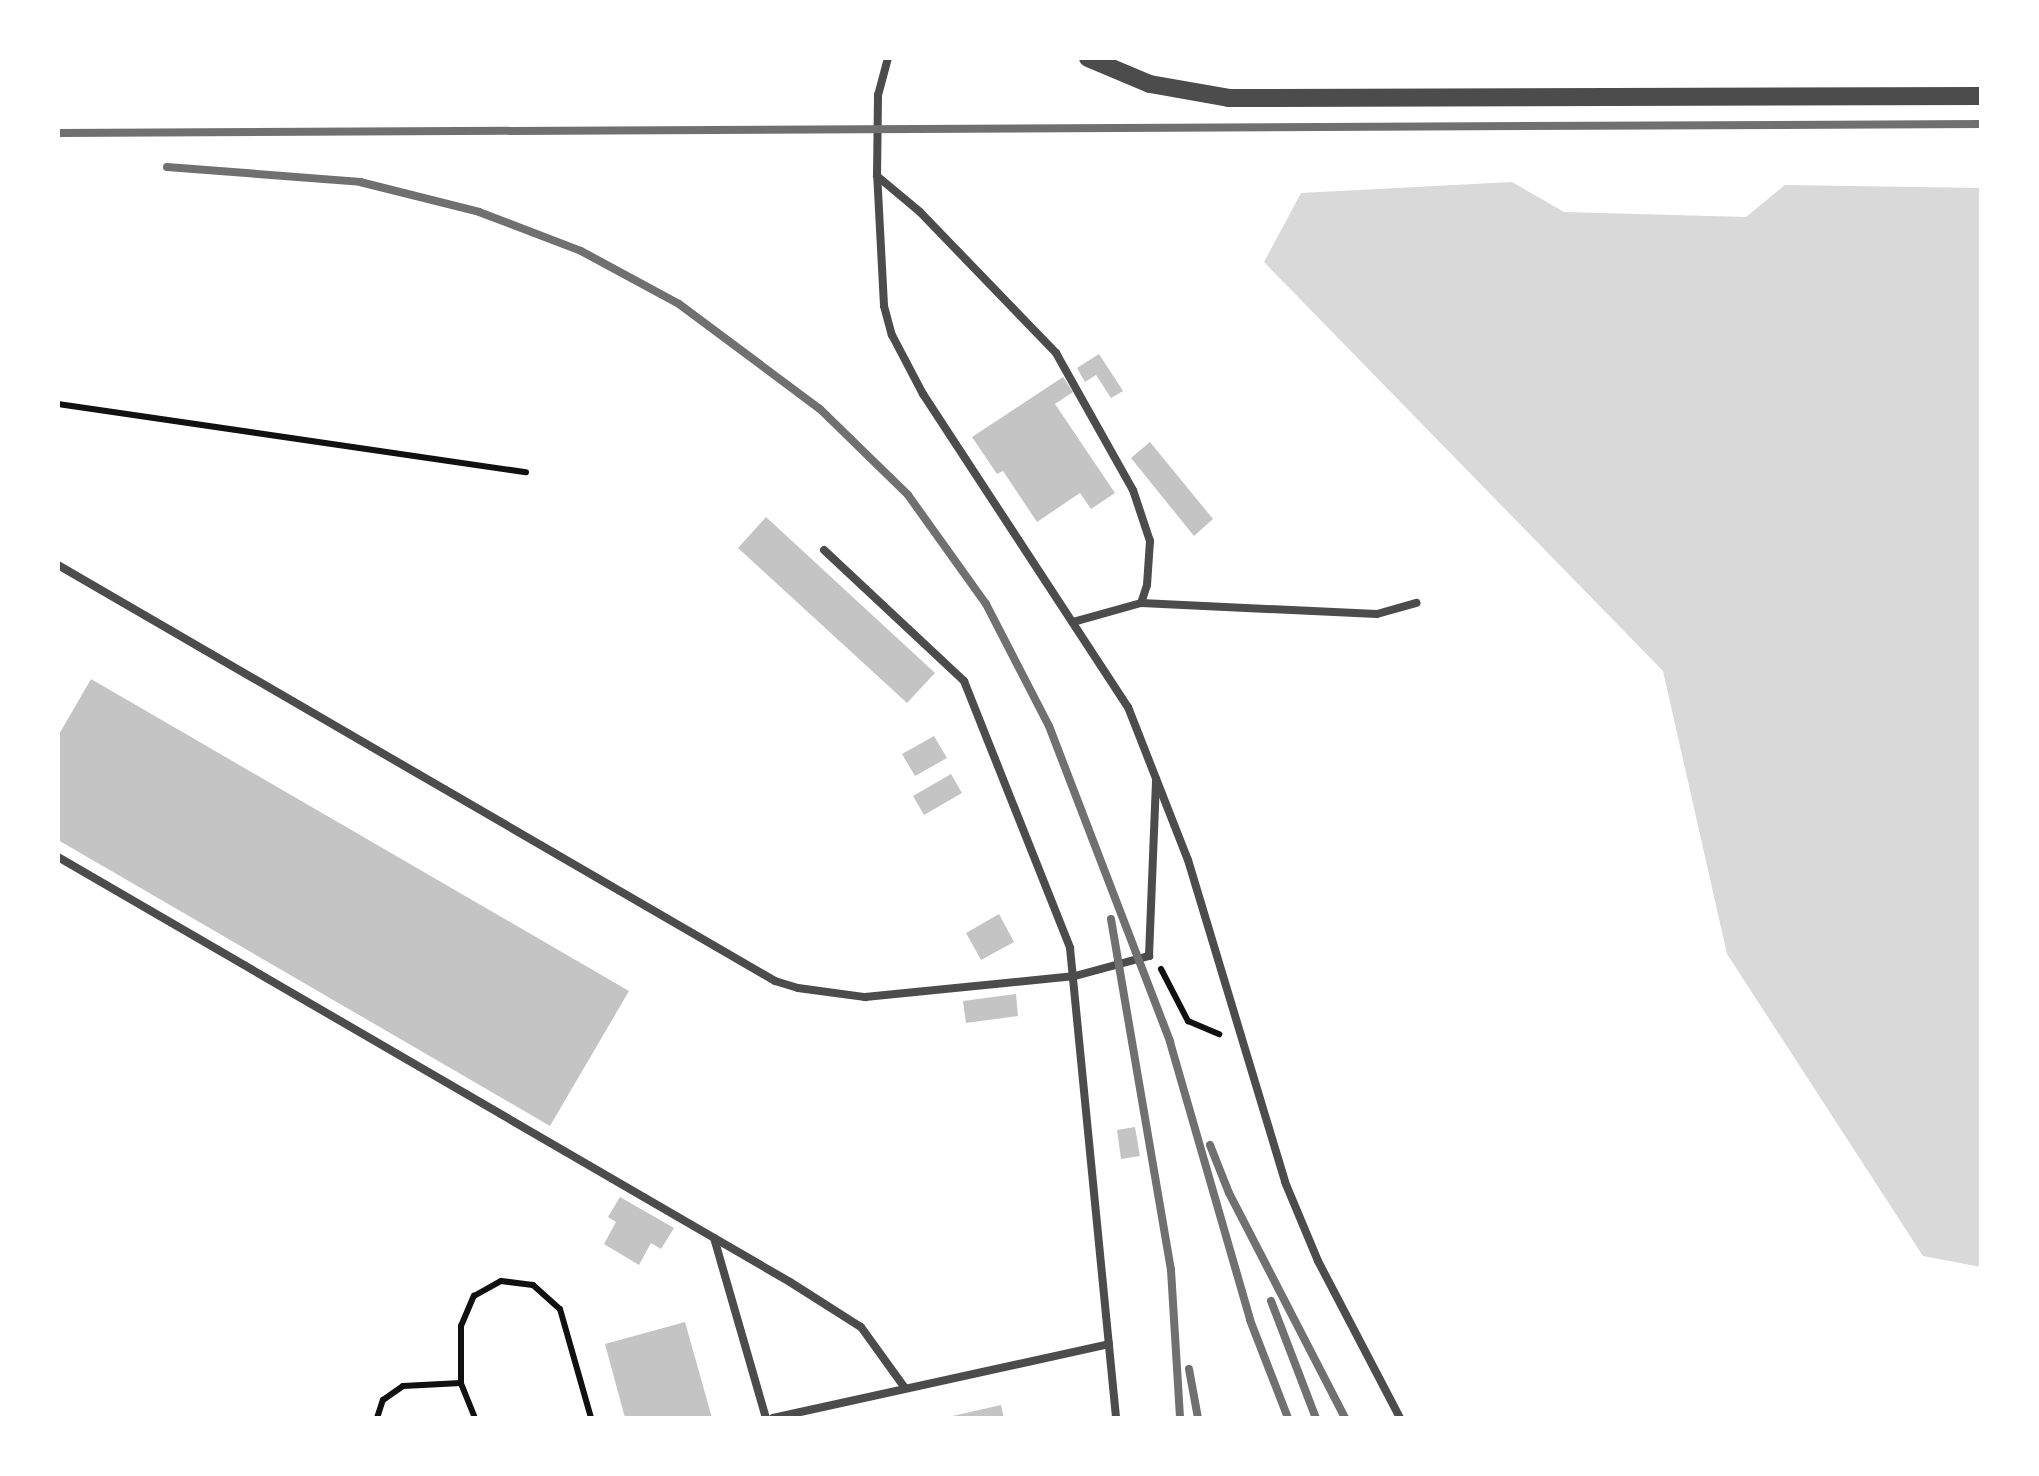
<!DOCTYPE html>
<style>
body{margin:0}
#map{position:relative;width:2039px;height:1476px;overflow:hidden;background:#fff;font-family:"Source Sans 3",sans-serif}
div>[style]{position:absolute}
.water>*{inset:0;background:#d9d9d9}
.building>*{inset:0;background:#c4c4c4}
.path>*{height:6px;margin:-3px;padding:0 3px;transform-origin:3px;border-radius:3px;background:#111}
.service>*{height:8px;margin:-4px;padding:0 4px;transform-origin:4px;border-radius:4px;background:#4c4c4c}
.tertiary>*{height:18px;margin:-9px;padding:0 9px;transform-origin:9px;border-radius:9px;background:#4c4c4c}
.rail>*{height:8px;margin:-4px;padding:0 4px;transform-origin:4px;border-radius:4px;background:#707070}
span{translate:-50% -50%;white-space:nowrap;text-align:center;line-height:1.15;-webkit-text-stroke:10px #fff;paint-order:stroke}
.frame{position:absolute;inset:0;border:60px solid #fff;pointer-events:none}
</style>
<div id="map">
<div class="water">
<div style="clip-path:polygon(1512px 182px,1564px 212px,1746px 217px,1785px 185px,1981px 188px,1981px 1267px,1923px 1256px,1727px 954px,1663px 671px,1264px 262px,1301px 193px)"></div>
</div>
<div class="building">
<div style="clip-path:polygon(1099px 354px,1123px 391px,1111px 398px,1096px 375px,1085px 382px,1077px 368px)"></div>
<div style="clip-path:polygon(1063px 377px,1073px 392px,1055px 404px,1115px 493px,1091px 509px,1080px 493px,1037px 522px,1003px 471px,997px 474px,972px 437px)"></div>
<div style="clip-path:polygon(1150px 442px,1213px 519px,1194px 536px,1131px 458px)"></div>
<div style="clip-path:polygon(766px 517px,935px 673px,907px 703px,738px 548px)"></div>
<div style="clip-path:polygon(91px 679px,629px 991px,550px 1126px,58px 840px,58px 736px)"></div>
<div style="clip-path:polygon(934px 736px,947px 758px,915px 776px,902px 754px)"></div>
<div style="clip-path:polygon(951px 774px,962px 793px,924px 815px,913px 796px)"></div>
<div style="clip-path:polygon(999px 914px,1014px 942px,981px 960px,966px 933px)"></div>
<div style="clip-path:polygon(1016px 994px,1018px 1016px,966px 1023px,963px 1001px)"></div>
<div style="clip-path:polygon(1135px 1127px,1140px 1156px,1121px 1159px,1117px 1130px)"></div>
<div style="clip-path:polygon(620px 1197px,674px 1228px,661px 1249px,651px 1243px,639px 1265px,604px 1244px,616px 1222px,608px 1217px)"></div>
<div style="clip-path:polygon(685px 1322px,712px 1418px,625px 1418px,605px 1344px)"></div>
<div style="clip-path:polygon(1001px 1405px,1004px 1418px,949px 1418px,948px 1417px)"></div>
</div>
<div class="path">
<div style="left:58px;top:404px;width:473px;rotate:8.3deg"></div>
<div style="left:1161px;top:969px;width:59px;rotate:62.6deg"></div>
<div style="left:1188px;top:1021px;width:34px;rotate:23deg"></div>
<div style="left:377px;top:1418px;width:19px;rotate:-72deg"></div>
<div style="left:383px;top:1400px;width:24px;rotate:-35deg"></div>
<div style="left:403px;top:1386px;width:58px;rotate:-3deg"></div>
<div style="left:475px;top:1418px;width:38px;rotate:-112deg"></div>
<div style="left:461px;top:1383px;width:57px;rotate:-90deg"></div>
<div style="left:461px;top:1326px;width:33px;rotate:-67deg"></div>
<div style="left:474px;top:1296px;width:31px;rotate:-29deg"></div>
<div style="left:501px;top:1281px;width:32px;rotate:7deg"></div>
<div style="left:533px;top:1285px;width:36px;rotate:42deg"></div>
<div style="left:560px;top:1309px;width:113px;rotate:74.1deg"></div>
</div>
<div class="service">
<div style="left:888px;top:58px;width:38px;rotate:105deg"></div>
<div style="left:878px;top:95px;width:77px;rotate:90.7deg"></div>
<div style="left:877px;top:172px;width:134px;rotate:87deg"></div>
<div style="left:884px;top:306px;width:30px;rotate:75deg"></div>
<div style="left:892px;top:335px;width:67px;rotate:62.3deg"></div>
<div style="left:923px;top:394px;width:374px;rotate:56.8deg"></div>
<div style="left:1128px;top:707px;width:164px;rotate:68.6deg"></div>
<div style="left:1188px;top:860px;width:336px;rotate:73.2deg"></div>
<div style="left:1285px;top:1182px;width:86px;rotate:67.3deg"></div>
<div style="left:1318px;top:1261px;width:177px;rotate:62.4deg"></div>
<div style="left:877px;top:176px;width:56px;rotate:39.9deg"></div>
<div style="left:920px;top:212px;width:196px;rotate:46deg"></div>
<div style="left:1056px;top:353px;width:157px;rotate:60.7deg"></div>
<div style="left:1133px;top:490px;width:54px;rotate:71.6deg"></div>
<div style="left:1150px;top:541px;width:44px;rotate:93.9deg"></div>
<div style="left:1147px;top:585px;width:19px;rotate:108deg"></div>
<div style="left:1141px;top:603px;width:71px;rotate:164.4deg"></div>
<div style="left:824px;top:550px;width:192px;rotate:43.1deg"></div>
<div style="left:964px;top:681px;width:287px;rotate:68.3deg"></div>
<div style="left:1070px;top:948px;width:472px;rotate:84.4deg"></div>
<div style="left:58px;top:565px;width:829px;rotate:30.12deg"></div>
<div style="left:775px;top:981px;width:24px;rotate:17deg"></div>
<div style="left:798px;top:988px;width:68px;rotate:7.7deg"></div>
<div style="left:865px;top:997px;width:211px;rotate:-5.7deg"></div>
<div style="left:1075px;top:976px;width:77px;rotate:-15.1deg"></div>
<div style="left:1149px;top:956px;width:177px;rotate:-87.7deg"></div>
<div style="left:1141px;top:603px;width:236px;rotate:2.7deg"></div>
<div style="left:1377px;top:614px;width:41px;rotate:-15.8deg"></div>
<div style="left:58px;top:857px;width:846px;rotate:30.14deg"></div>
<div style="left:790px;top:1282px;width:84px;rotate:32.4deg"></div>
<div style="left:861px;top:1327px;width:75px;rotate:54.2deg"></div>
<div style="left:714px;top:1238px;width:187px;rotate:73.9deg"></div>
<div style="left:773px;top:1418px;width:344px;rotate:-12.4deg"></div>
</div>
<div class="tertiary">
<div style="left:1088px;top:58px;width:67px;rotate:22.8deg"></div>
<div style="left:1150px;top:84px;width:80px;rotate:10deg"></div>
<div style="left:1229px;top:98px;width:753px;rotate:-0.15deg"></div>
</div>
<div class="rail">
<div style="left:58px;top:133px;width:1924px;rotate:-0.27deg"></div>
<div style="left:167px;top:167px;width:194px;rotate:4.4deg"></div>
<div style="left:360px;top:182px;width:123px;rotate:14.1deg"></div>
<div style="left:479px;top:212px;width:109px;rotate:20.9deg"></div>
<div style="left:581px;top:251px;width:111px;rotate:28.4deg"></div>
<div style="left:679px;top:304px;width:176px;rotate:36.7deg"></div>
<div style="left:820px;top:409px;width:123px;rotate:44.3deg"></div>
<div style="left:908px;top:495px;width:134px;rotate:54.4deg"></div>
<div style="left:986px;top:604px;width:137px;rotate:62.7deg"></div>
<div style="left:1049px;top:726px;width:338px;rotate:69deg"></div>
<div style="left:1170px;top:1042px;width:289px;rotate:73.9deg"></div>
<div style="left:1250px;top:1320px;width:105px;rotate:68.8deg"></div>
<div style="left:1111px;top:919px;width:356px;rotate:80.3deg"></div>
<div style="left:1171px;top:1270px;width:148px;rotate:86.5deg"></div>
<div style="left:1210px;top:1145px;width:52px;rotate:68.4deg"></div>
<div style="left:1229px;top:1193px;width:253px;rotate:62.7deg"></div>
<div style="left:1271px;top:1301px;width:125px;rotate:69deg"></div>
<div style="left:1189px;top:1369px;width:50px;rotate:79.6deg"></div>
</div>
<div class="frame"></div>
</div>
